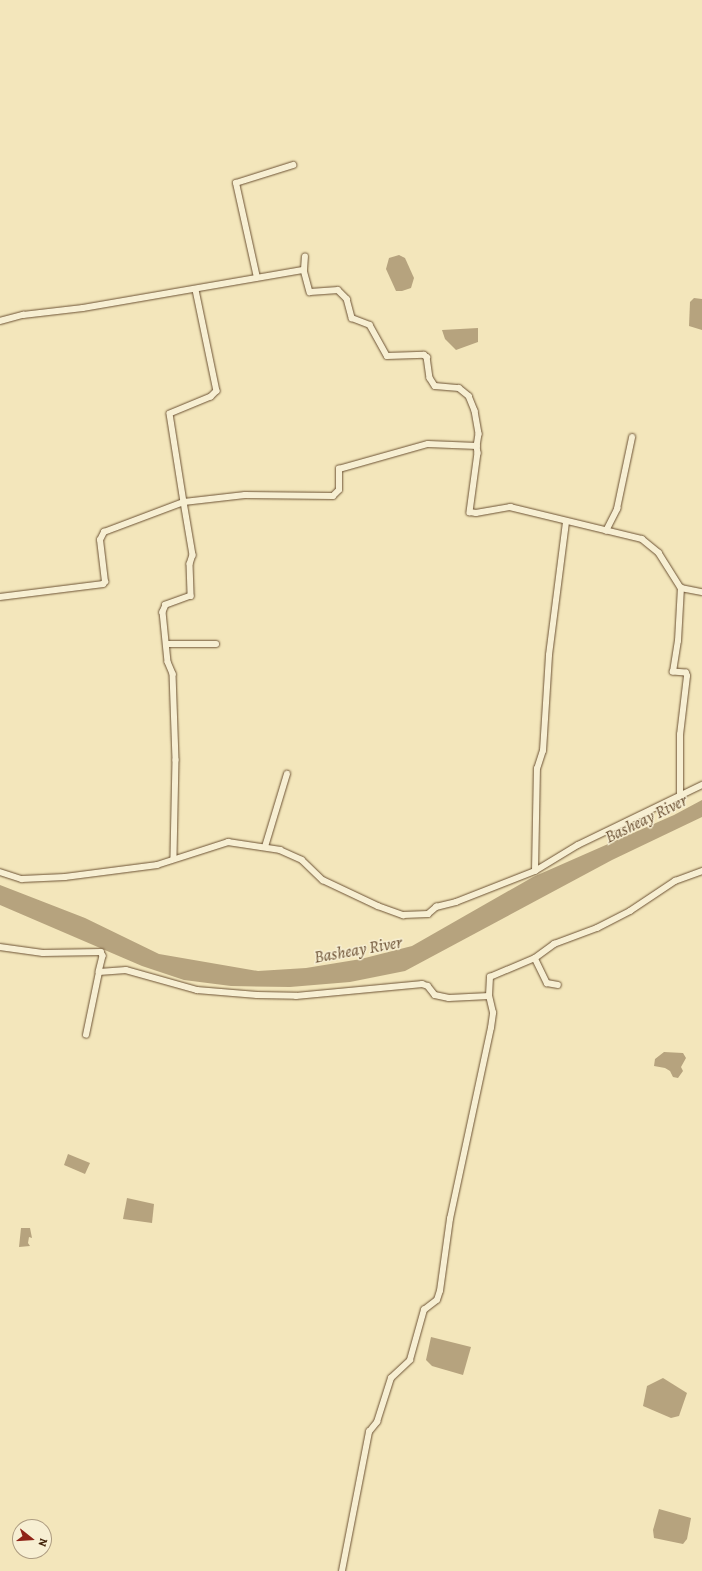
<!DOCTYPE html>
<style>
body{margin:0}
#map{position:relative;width:702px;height:1571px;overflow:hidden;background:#f3e6bb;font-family:Alegreya,serif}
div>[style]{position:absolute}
.water>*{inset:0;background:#b6a37e}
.roads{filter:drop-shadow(0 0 1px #6c5234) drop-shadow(0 0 1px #6c5234)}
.street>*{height:5.5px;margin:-2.75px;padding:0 2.75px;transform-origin:2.75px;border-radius:2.75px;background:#f7efd3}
span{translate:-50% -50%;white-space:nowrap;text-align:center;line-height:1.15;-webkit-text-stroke:3px #f7efd3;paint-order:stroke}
.water-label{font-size:17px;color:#694e31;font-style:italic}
.north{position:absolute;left:12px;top:1519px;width:40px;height:40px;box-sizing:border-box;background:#f7efd3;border:1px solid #ad9c81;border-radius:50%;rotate:107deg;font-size:11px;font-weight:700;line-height:16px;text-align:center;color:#3f2007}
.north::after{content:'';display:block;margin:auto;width:14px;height:18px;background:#8f2418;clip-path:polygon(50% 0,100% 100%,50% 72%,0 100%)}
</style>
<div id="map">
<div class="water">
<div style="clip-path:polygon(399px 255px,405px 258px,414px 278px,411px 288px,402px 291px,396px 291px,386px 269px,389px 258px)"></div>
<div style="clip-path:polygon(694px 298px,702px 299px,702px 330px,689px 326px,690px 302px)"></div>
<div style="clip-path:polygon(478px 328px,478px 342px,456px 350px,445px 339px,442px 330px)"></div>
<div style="clip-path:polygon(702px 800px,702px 817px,612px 860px,405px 971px,350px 982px,290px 987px,231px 986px,184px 980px,142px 966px,0 905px,0 885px,85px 918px,159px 954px,258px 971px,306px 968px,361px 959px,412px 946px,533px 877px,674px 815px)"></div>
<div style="clip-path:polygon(664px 1052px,683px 1053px,686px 1058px,681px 1067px,683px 1071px,678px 1078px,673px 1077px,670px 1071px,665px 1068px,654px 1066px,655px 1059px)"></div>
<div style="clip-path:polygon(68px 1154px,90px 1163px,85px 1174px,64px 1165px)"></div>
<div style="clip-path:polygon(127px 1198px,154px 1204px,152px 1223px,123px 1219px)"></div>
<div style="clip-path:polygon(21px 1228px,30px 1228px,32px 1238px,29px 1237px,28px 1243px,30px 1246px,19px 1247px)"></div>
<div style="clip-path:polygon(431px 1337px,471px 1347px,463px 1375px,432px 1366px,426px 1360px)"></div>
<div style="clip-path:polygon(663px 1378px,687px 1393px,679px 1416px,671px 1418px,643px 1406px,647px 1386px)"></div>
<div style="clip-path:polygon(659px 1509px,691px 1518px,687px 1539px,683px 1544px,654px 1538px,653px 1530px)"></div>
</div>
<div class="roads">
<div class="street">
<div style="left:304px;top:270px;width:23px;rotate:75deg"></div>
<div style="left:310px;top:292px;width:28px;rotate:-4deg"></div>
<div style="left:338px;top:290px;width:13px;rotate:45deg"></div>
<div style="left:347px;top:299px;width:20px;rotate:75deg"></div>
<div style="left:352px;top:318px;width:19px;rotate:21deg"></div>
<div style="left:370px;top:325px;width:35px;rotate:61deg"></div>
<div style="left:387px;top:356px;width:37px;rotate:-2deg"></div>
<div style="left:424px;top:355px;width:4px;rotate:34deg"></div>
<div style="left:427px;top:357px;width:21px;rotate:82deg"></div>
<div style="left:430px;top:378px;width:9px;rotate:58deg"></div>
<div style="left:435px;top:386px;width:24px;rotate:5deg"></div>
<div style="left:459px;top:388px;width:13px;rotate:39deg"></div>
<div style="left:469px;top:396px;width:16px;rotate:68deg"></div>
<div style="left:475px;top:411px;width:23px;rotate:80deg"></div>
<div style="left:479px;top:434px;width:12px;rotate:99deg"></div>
<div style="left:257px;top:278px;width:97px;rotate:-102.5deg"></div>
<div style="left:236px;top:183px;width:60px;rotate:-17.5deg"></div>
<div style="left:196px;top:290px;width:103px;rotate:78.3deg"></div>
<div style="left:217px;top:391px;width:8px;rotate:135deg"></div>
<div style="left:211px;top:397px;width:44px;rotate:157.5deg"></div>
<div style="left:170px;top:414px;width:89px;rotate:81deg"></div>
<div style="left:184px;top:502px;width:61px;rotate:-6.5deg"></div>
<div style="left:245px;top:495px;width:88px;rotate:0.7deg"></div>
<div style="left:333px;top:496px;width:8px;rotate:-45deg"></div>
<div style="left:339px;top:490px;width:21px;rotate:-90deg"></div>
<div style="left:339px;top:469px;width:92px;rotate:-15.7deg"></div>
<div style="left:428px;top:444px;width:49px;rotate:2.3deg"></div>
<div style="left:477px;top:446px;width:7px;rotate:82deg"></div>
<div style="left:478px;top:453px;width:60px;rotate:97.7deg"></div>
<div style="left:470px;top:512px;width:6px;rotate:9deg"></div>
<div style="left:476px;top:513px;width:35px;rotate:-10deg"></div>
<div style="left:510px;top:507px;width:136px;rotate:13.6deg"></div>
<div style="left:642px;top:539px;width:22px;rotate:39deg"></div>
<div style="left:659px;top:553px;width:41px;rotate:57.8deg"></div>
<div style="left:0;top:321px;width:24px;rotate:-15deg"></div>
<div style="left:23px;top:315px;width:60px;rotate:-6.7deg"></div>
<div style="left:83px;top:308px;width:224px;rotate:-9.8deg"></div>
<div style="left:304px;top:270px;width:13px;rotate:-86deg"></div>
<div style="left:606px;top:531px;width:25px;rotate:-63deg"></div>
<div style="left:617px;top:509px;width:73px;rotate:-78.1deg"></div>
<div style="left:0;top:597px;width:104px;rotate:-7.2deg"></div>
<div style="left:103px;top:584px;width:3px;rotate:-45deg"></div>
<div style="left:105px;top:582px;width:42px;rotate:-96.8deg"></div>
<div style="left:100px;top:540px;width:9px;rotate:-63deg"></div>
<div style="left:104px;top:532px;width:85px;rotate:-20.6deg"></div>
<div style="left:184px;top:502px;width:54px;rotate:80.4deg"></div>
<div style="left:193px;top:555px;width:9px;rotate:108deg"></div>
<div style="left:190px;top:564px;width:32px;rotate:88deg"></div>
<div style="left:191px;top:596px;width:27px;rotate:160deg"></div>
<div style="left:166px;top:605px;width:8px;rotate:113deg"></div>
<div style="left:163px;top:612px;width:50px;rotate:84.3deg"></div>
<div style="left:168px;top:662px;width:13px;rotate:67deg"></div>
<div style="left:173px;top:674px;width:86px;rotate:88deg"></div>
<div style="left:176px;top:760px;width:98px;rotate:91.2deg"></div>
<div style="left:167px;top:644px;width:49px"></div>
<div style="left:680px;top:796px;width:61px;rotate:-90deg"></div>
<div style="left:680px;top:735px;width:59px;rotate:-83.2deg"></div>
<div style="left:687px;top:676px;width:3px;rotate:-108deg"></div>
<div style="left:686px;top:673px;width:13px;rotate:-176deg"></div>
<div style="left:673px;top:672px;width:31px;rotate:-81deg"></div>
<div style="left:678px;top:641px;width:53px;rotate:-86.8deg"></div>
<div style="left:681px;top:588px;width:21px;rotate:11deg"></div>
<div style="left:265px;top:847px;width:76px;rotate:-73.2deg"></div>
<div style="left:535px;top:871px;width:102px;rotate:-88.9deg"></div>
<div style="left:537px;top:769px;width:19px;rotate:-72deg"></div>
<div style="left:543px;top:751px;width:96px;rotate:-86.4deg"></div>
<div style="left:549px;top:655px;width:134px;rotate:-82.7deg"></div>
<div style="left:0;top:872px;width:23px;rotate:18deg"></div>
<div style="left:22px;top:879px;width:43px;rotate:-2.7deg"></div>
<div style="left:65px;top:877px;width:93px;rotate:-7.4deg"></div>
<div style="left:157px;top:865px;width:75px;rotate:-17.9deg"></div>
<div style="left:228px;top:842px;width:53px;rotate:8.7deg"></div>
<div style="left:280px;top:850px;width:24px;rotate:24deg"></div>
<div style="left:302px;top:860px;width:29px;rotate:44deg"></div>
<div style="left:323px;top:880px;width:61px;rotate:25.3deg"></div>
<div style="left:378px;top:906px;width:27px;rotate:20deg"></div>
<div style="left:403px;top:915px;width:25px;rotate:-2deg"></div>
<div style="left:428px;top:914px;width:11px;rotate:-41deg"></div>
<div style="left:436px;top:907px;width:21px;rotate:-14deg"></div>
<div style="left:456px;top:902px;width:85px;rotate:-21.4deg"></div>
<div style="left:535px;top:871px;width:50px;rotate:-31.2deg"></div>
<div style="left:578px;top:845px;width:138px;rotate:-25.8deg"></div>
<div style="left:0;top:947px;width:43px;rotate:7.9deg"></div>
<div style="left:43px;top:953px;width:58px;rotate:-1deg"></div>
<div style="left:101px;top:952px;width:4px;rotate:63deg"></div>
<div style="left:103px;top:956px;width:16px;rotate:104deg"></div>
<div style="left:535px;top:958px;width:28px;rotate:64deg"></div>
<div style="left:547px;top:983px;width:11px;rotate:10deg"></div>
<div style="left:86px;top:1035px;width:64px;rotate:-78.3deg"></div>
<div style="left:99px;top:972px;width:27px;rotate:-4deg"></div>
<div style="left:126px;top:970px;width:74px;rotate:15.7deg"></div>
<div style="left:197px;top:990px;width:60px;rotate:4.8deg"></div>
<div style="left:257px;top:995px;width:39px;rotate:1deg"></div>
<div style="left:296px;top:996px;width:127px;rotate:-5.4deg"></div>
<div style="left:422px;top:984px;width:6px;rotate:18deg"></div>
<div style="left:428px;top:986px;width:11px;rotate:52deg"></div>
<div style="left:435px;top:995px;width:14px;rotate:12deg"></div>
<div style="left:449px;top:998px;width:40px;rotate:-2.9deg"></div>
<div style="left:489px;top:996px;width:19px;rotate:-87deg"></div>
<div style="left:490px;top:977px;width:49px;rotate:-22.9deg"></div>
<div style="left:535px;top:958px;width:24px;rotate:-36deg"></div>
<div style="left:554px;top:944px;width:46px;rotate:-20.4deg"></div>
<div style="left:597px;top:928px;width:37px;rotate:-27deg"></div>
<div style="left:630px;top:911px;width:54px;rotate:-33.7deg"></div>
<div style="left:675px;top:881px;width:29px;rotate:-20deg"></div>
<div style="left:342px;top:1571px;width:142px;rotate:-79deg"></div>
<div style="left:369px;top:1432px;width:13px;rotate:-51deg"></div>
<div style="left:377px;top:1422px;width:46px;rotate:-72.3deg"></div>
<div style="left:391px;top:1378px;width:26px;rotate:-43deg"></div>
<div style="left:410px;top:1360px;width:52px;rotate:-74.4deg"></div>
<div style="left:424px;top:1310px;width:16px;rotate:-38deg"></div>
<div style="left:437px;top:1300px;width:9px;rotate:-72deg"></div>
<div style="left:440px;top:1291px;width:73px;rotate:-82.1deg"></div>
<div style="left:450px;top:1219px;width:195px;rotate:-77.9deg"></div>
<div style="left:491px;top:1028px;width:15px;rotate:-82deg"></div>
<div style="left:493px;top:1013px;width:17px;rotate:-103deg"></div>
</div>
</div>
<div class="water-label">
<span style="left:646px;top:819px;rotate:-26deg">Basheay River</span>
<span style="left:358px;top:950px;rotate:-10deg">Basheay River</span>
</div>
<div class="north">N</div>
</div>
